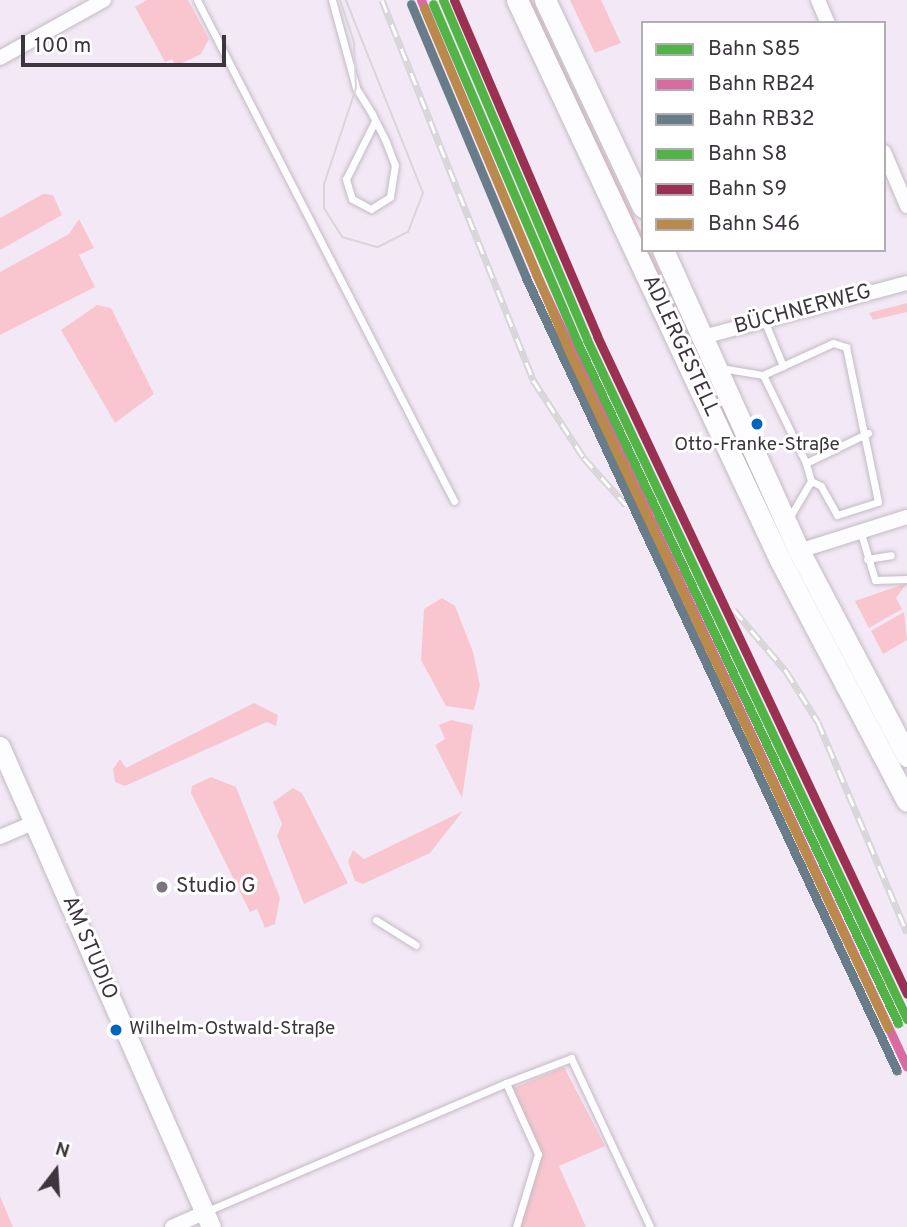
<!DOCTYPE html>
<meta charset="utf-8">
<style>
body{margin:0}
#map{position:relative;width:907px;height:1227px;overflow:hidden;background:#f3e9f6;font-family:Overpass,sans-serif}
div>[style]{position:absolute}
.green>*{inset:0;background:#f9c6d0}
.roads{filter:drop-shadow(0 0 2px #c2bac3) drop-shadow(0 0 2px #c2bac3)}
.lane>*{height:7px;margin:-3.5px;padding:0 3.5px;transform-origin:3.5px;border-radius:3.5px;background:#fdfcfe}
.street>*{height:14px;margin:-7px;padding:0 7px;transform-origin:7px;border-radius:7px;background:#fdfcfe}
.secondary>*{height:19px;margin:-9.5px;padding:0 9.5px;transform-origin:9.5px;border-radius:9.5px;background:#fdfcfe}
.primary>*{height:21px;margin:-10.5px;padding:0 10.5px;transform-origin:10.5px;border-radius:10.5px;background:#fdfcfe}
.tram>*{height:2px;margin:-1px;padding:0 1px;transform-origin:1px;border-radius:1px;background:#d8d5d9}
.rail>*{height:7px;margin-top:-3.5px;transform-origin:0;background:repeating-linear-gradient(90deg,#fff 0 13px,#d8d5d9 0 26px);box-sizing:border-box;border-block:2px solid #d8d5d9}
.rail-1>*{height:9px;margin:-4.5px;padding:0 4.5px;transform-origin:4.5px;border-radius:4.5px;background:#52b447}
.rail-2>*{height:9px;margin:-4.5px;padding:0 4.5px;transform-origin:4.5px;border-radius:4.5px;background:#da6ba2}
.rail-3>*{height:9px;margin:-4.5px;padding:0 4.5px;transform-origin:4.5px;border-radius:4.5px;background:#697c8a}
.rail-4>*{height:9px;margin:-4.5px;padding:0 4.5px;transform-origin:4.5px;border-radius:4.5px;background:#52b447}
.rail-5>*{height:9px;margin:-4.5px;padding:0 4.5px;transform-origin:4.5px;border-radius:4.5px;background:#9a3052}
.rail-6>*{height:9px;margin:-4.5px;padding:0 4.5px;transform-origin:4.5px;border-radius:4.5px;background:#ba8a4d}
.dots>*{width:19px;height:19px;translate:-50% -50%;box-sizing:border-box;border:4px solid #fff;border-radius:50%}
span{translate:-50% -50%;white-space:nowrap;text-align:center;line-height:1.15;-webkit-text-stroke:6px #fff;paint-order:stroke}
.bus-label{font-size:19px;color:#3c353e}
.left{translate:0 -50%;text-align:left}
.street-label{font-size:21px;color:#3c353e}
.poi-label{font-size:21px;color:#3c353e}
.legend{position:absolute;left:641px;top:21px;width:245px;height:231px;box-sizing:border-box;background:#fff;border:2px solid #b1aeb2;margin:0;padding:9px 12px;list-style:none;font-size:21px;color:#3c353e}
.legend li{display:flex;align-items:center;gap:14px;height:35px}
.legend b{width:35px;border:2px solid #b1aeb2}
.north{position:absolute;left:21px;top:1136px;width:70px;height:70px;-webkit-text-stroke:5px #fff;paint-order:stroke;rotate:17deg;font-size:19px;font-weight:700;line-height:28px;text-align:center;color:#3c353e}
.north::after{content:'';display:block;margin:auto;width:24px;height:32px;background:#3c353e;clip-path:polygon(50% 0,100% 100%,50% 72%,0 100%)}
.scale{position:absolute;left:21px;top:35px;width:205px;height:32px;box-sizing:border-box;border:4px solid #3c353e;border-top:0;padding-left:9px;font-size:21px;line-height:24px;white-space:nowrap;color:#3c353e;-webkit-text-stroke:5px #fff;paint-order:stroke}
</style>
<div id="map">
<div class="green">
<div style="clip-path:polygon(147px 0,188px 0,209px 39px,201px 54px,176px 66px,172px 59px,165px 62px,135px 7px)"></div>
<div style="clip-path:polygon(525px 0,532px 0,643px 236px,643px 250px,649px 250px,785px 538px,780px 541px,741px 460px)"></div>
<div style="clip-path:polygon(570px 0,601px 0,621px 43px,595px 53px)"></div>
<div style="clip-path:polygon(43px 194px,53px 195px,62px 215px,0 250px,0 218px)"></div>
<div style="clip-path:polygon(79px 219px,94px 248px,79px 255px,95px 287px,0 335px,0 272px,69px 234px)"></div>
<div style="clip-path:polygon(907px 303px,907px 312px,873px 320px,869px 313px)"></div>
<div style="clip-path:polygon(97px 305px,111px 308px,154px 394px,115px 423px,61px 330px)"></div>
<div style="clip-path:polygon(907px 583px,896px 598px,902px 609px,869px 628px,855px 601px)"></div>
<div style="clip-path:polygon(442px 598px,455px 606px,473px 652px,480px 685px,474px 710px,446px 706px,421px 660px,424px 609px)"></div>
<div style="clip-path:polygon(904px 612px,907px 640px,883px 654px,871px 631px)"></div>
<div style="clip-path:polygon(254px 703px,278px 715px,276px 726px,267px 722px,125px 786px,115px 782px,113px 769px,120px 759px,126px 768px)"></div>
<div style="clip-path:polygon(451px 720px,473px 725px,462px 798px,435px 745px,445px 739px,439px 725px)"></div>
<div style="clip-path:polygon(211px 777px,236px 787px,280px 898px,275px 924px,265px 928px,257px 909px,250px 912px,191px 793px,192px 786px)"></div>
<div style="clip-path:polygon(293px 788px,302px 793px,348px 883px,304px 904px,277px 836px,282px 824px,273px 802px)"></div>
<div style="clip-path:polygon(463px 811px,430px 853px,363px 884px,355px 881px,348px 862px,353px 850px,364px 859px)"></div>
<div style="clip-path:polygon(564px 1067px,605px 1146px,559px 1166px,586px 1227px,516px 1227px,538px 1154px,509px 1090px)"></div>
<div style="clip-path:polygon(0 1196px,13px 1227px,0 1227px)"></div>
</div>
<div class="roads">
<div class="lane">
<div style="left:197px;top:0;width:563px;rotate:62.84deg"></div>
<div style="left:332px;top:0;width:91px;rotate:74.7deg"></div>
<div style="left:356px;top:88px;width:31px;rotate:58deg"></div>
<div style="left:372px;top:114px;width:31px;rotate:63deg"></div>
<div style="left:386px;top:142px;width:25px;rotate:69deg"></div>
<div style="left:395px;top:165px;width:32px;rotate:99deg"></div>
<div style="left:390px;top:197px;width:22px;rotate:148deg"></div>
<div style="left:371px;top:209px;width:21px;rotate:-152deg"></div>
<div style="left:352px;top:199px;width:21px;rotate:-107deg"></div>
<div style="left:346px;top:179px;width:65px;rotate:-63.4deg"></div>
<div style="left:764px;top:320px;width:50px;rotate:67.6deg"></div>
<div style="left:721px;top:368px;width:43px;rotate:9.5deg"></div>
<div style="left:763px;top:375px;width:77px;rotate:-24.6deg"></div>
<div style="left:833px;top:343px;width:14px;rotate:17deg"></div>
<div style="left:846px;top:347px;width:158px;rotate:78.3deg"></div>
<div style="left:878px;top:502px;width:43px;rotate:162.4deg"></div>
<div style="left:837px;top:515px;width:33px;rotate:-119deg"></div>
<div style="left:821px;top:486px;width:11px;rotate:-153deg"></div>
<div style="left:763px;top:375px;width:98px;rotate:64deg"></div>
<div style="left:806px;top:463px;width:69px;rotate:-25.8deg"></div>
<div style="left:788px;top:520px;width:45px;rotate:-59.5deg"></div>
<div style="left:811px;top:481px;width:19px;rotate:-106deg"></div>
<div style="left:860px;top:530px;width:52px;rotate:73.3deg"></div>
<div style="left:875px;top:580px;width:32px;rotate:-2deg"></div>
<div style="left:867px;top:559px;width:24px;rotate:-9deg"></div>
<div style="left:376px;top:920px;width:47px;rotate:32deg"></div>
<div style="left:506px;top:1083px;width:70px;rotate:-21deg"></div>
<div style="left:571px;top:1058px;width:187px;rotate:64.9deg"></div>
<div style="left:205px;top:1212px;width:327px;rotate:-23.2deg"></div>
<div style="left:506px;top:1083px;width:78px;rotate:65.7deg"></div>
<div style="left:538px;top:1154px;width:76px;rotate:106.8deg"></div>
</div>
<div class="street">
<div style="left:818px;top:0;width:25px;rotate:67deg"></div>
<div style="left:0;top:58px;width:119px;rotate:-29.1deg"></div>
<div style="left:884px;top:152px;width:59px;rotate:66.9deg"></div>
<div style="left:699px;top:338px;width:215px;rotate:-14.8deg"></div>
<div style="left:799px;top:551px;width:113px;rotate:-17.5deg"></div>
<div style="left:0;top:837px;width:38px;rotate:-23deg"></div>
<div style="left:172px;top:1227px;width:36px;rotate:-24deg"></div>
</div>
<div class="secondary">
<div style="left:0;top:746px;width:525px;rotate:66.31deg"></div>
</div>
<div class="primary">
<div style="left:517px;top:0;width:619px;rotate:64.84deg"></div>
<div style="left:780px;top:560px;width:272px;rotate:62.2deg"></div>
<div style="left:545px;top:0;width:229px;rotate:64.7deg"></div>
<div style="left:663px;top:250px;width:330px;rotate:65.7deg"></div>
<div style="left:799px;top:551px;width:232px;rotate:62.2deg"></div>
</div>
</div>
<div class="tram">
<div style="left:340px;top:0;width:44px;rotate:71.6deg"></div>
<div style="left:354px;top:42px;width:46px;rotate:87.5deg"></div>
<div style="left:356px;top:88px;width:101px;rotate:108.4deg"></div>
<div style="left:324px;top:184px;width:24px;rotate:90deg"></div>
<div style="left:324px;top:208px;width:34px;rotate:58deg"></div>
<div style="left:342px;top:237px;width:37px;rotate:16deg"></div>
<div style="left:378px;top:247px;width:34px;rotate:-27deg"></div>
<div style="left:408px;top:232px;width:42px;rotate:-69deg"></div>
<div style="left:423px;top:193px;width:208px;rotate:-111.8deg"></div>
</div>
<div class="rail">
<div style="left:382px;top:0;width:409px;rotate:68.3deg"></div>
<div style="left:533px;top:380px;width:93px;rotate:56.8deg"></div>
<div style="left:584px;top:458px;width:63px;rotate:48.2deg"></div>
<div style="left:734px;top:610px;width:80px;rotate:49.6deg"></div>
<div style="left:786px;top:671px;width:60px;rotate:57.9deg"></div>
<div style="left:818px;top:722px;width:229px;rotate:67.1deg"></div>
</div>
<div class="rail-1">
<div style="left:443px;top:0;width:369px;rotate:67deg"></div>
<div style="left:587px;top:340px;width:751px;rotate:64.77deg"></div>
</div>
<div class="rail-2">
<div style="left:421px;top:0;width:297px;rotate:67.2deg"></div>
<div style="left:536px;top:274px;width:875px;rotate:64.93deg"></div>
</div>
<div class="rail-3">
<div style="left:411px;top:4px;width:297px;rotate:67.2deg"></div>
<div style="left:526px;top:278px;width:875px;rotate:64.93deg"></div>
</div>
<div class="rail-4">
<div style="left:433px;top:4px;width:370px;rotate:66.9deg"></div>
<div style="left:578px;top:344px;width:751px;rotate:64.77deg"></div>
</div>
<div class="rail-5">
<div style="left:454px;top:0;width:365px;rotate:66.9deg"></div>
<div style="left:597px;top:336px;width:727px;rotate:64.77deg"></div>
</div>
<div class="rail-6">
<div style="left:424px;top:8px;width:370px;rotate:67.1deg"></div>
<div style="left:568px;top:349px;width:751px;rotate:64.77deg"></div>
</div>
<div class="dots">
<div style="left:757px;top:424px;background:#0065bd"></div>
<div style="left:162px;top:887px;background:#7c747e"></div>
<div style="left:116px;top:1030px;background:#0065bd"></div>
</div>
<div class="bus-label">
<span style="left:757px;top:446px">Otto-Franke-Straße</span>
<span class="left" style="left:129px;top:1030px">Wilhelm-Ostwald-Straße</span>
</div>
<div class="street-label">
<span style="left:803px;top:310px;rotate:-15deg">BÜCHNERWEG</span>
<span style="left:680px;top:346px;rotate:65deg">ADLERGESTELL</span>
<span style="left:89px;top:948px;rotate:67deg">AM STUDIO</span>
</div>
<div class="poi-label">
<span class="left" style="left:176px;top:887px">Studio G</span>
</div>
<ul class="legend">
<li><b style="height:9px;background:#52b447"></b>Bahn S85</li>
<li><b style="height:9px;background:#da6ba2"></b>Bahn RB24</li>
<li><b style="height:9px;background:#697c8a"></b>Bahn RB32</li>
<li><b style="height:9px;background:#52b447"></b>Bahn S8</li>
<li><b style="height:9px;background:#9a3052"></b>Bahn S9</li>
<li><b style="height:9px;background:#ba8a4d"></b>Bahn S46</li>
</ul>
<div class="north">N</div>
<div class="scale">100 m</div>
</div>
